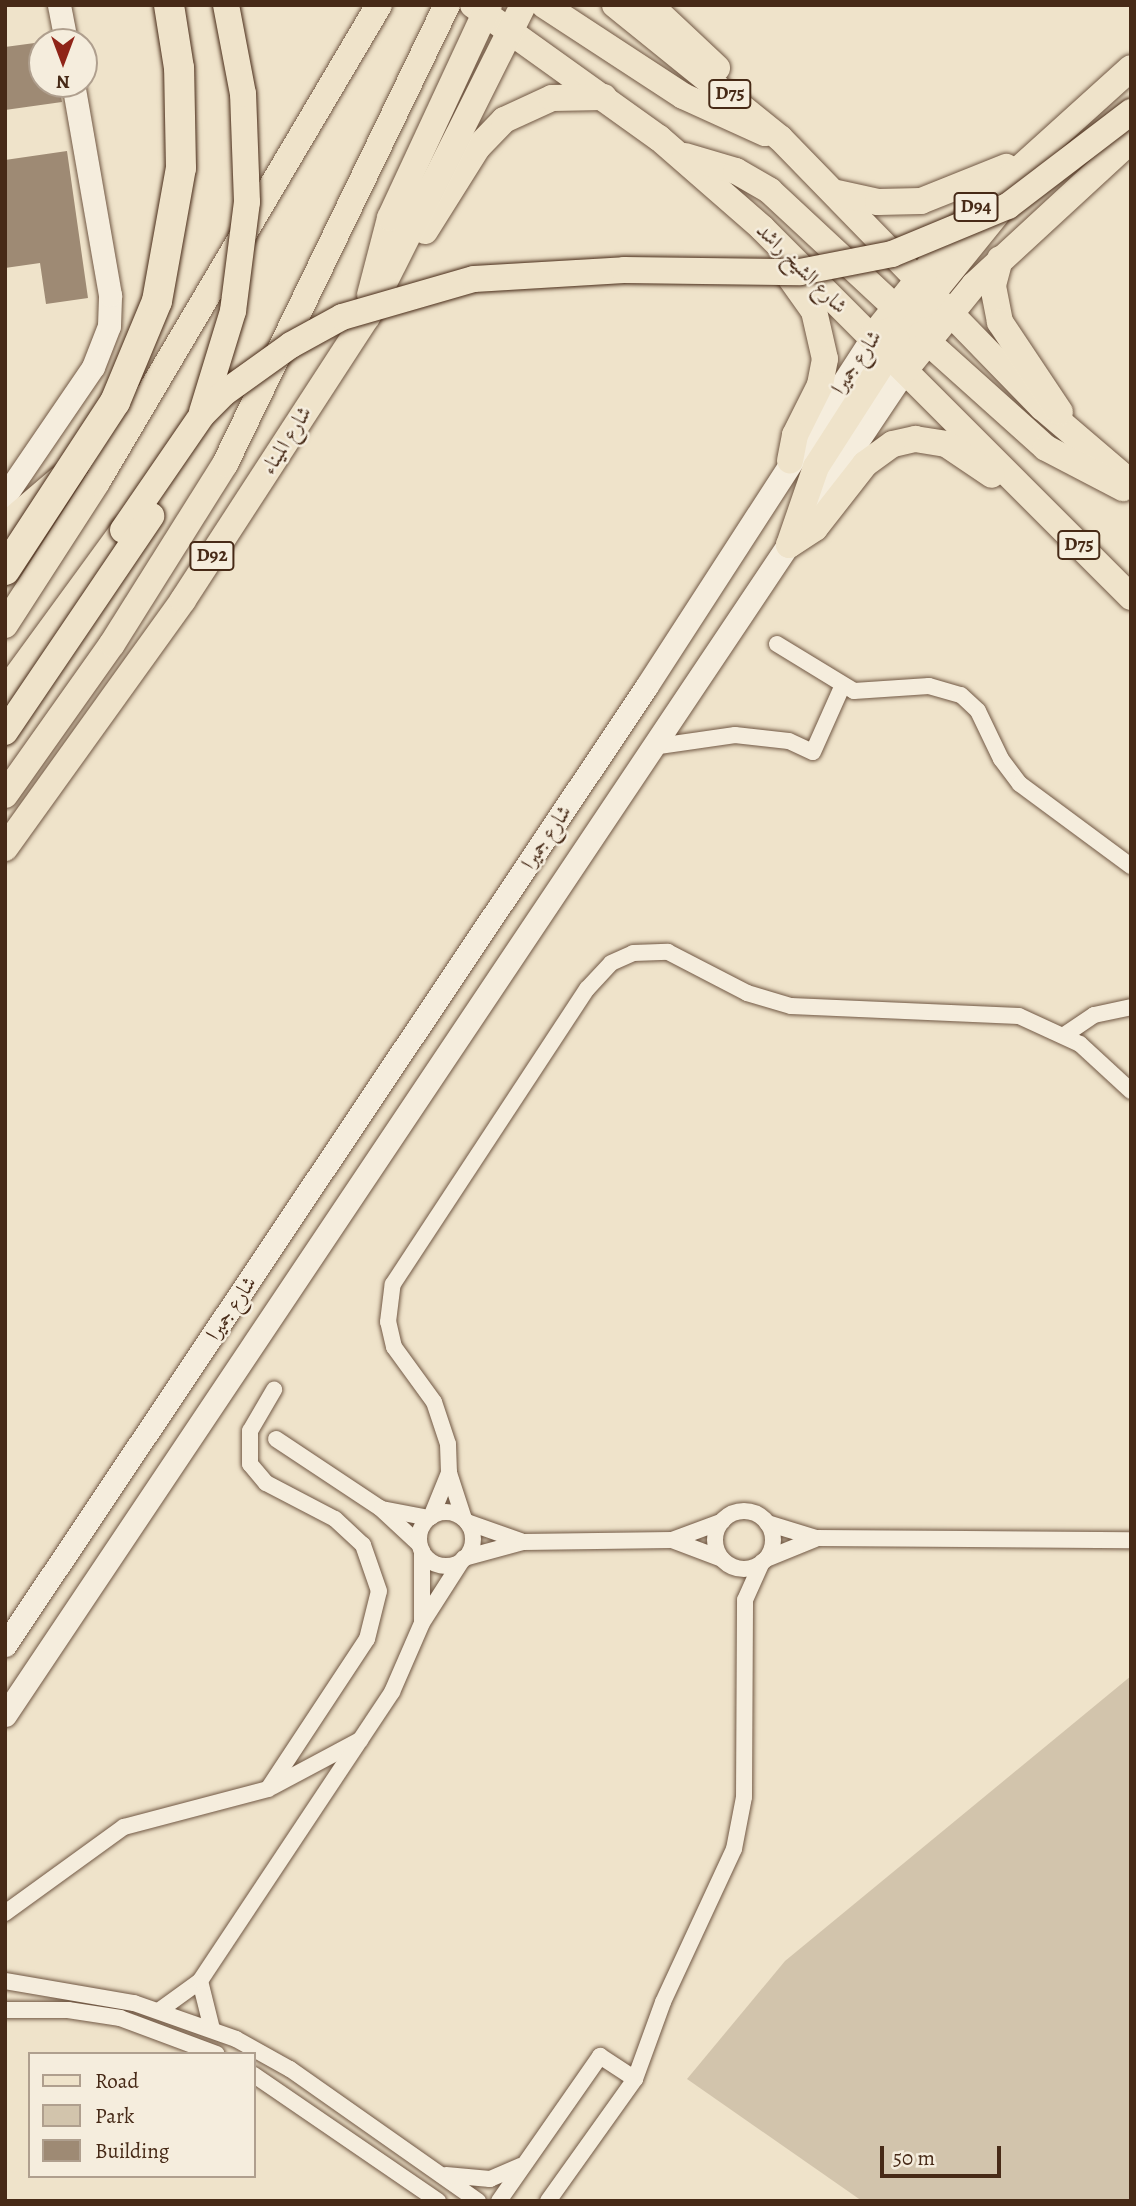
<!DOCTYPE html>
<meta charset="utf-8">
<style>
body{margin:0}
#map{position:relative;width:1136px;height:2206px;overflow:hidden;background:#efe3ca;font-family:Alegreya,Amiri,serif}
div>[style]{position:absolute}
.green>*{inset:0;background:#d2c4ac}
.building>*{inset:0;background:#9e8a74}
.roads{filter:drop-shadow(0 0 2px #715844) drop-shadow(0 0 2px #715844)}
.street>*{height:16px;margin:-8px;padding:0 8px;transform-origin:8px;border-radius:8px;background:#f5eddd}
.street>.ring{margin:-8px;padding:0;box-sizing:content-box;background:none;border:16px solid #f5eddd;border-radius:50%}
.secondary>*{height:23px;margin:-11.5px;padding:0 11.5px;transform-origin:11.5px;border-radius:11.5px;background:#f5eddd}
.primary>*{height:26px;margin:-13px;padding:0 13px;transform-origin:13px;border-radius:13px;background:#efe3ca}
.bridges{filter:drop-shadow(0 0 2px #472a17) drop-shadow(0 0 2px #472a17)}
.primary-bridge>*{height:26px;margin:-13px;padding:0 13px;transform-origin:13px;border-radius:13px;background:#efe3ca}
.highway-bridge>*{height:30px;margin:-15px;padding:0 15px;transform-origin:15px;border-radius:15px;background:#efe3ca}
span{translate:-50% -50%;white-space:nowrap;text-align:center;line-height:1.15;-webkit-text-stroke:5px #f5eddd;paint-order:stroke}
.shield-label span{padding:2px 5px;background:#f5eddd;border:2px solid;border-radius:5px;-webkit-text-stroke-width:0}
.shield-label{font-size:19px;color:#472a17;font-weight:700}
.street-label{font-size:21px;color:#472a17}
.frame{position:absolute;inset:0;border:7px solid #472a17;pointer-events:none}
.legend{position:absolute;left:28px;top:2052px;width:228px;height:126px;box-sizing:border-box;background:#f5eddd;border:2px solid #af9f8e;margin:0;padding:9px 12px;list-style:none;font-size:21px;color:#472a17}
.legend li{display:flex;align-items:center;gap:14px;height:35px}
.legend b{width:35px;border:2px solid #af9f8e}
.north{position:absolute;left:28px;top:28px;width:70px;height:70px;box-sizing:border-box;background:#f5eddd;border:2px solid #af9f8e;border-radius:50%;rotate:180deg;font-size:19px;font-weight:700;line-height:28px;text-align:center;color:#472a17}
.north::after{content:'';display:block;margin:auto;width:24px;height:32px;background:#8f2418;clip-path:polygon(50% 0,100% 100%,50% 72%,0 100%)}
.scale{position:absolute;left:880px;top:2146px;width:121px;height:32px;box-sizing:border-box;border:4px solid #472a17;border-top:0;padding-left:9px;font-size:21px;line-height:24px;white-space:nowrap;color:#472a17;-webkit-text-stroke:5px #f5eddd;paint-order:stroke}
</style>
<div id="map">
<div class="green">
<div style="clip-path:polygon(1131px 1676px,1131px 2201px,862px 2201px,687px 2079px,785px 1961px)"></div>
</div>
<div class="building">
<div style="clip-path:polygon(42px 42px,42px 84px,59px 84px,62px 102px,5px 110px,5px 47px)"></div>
<div style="clip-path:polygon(67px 151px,88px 298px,46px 304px,40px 263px,5px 268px,5px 160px)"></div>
</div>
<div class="roads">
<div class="street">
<div style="left:777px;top:644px;width:90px;rotate:31.4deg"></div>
<div style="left:854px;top:691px;width:75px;rotate:-3.8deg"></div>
<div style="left:929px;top:686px;width:33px;rotate:16deg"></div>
<div style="left:961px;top:695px;width:23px;rotate:43deg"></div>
<div style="left:978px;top:711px;width:53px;rotate:64.4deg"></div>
<div style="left:1001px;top:759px;width:31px;rotate:53deg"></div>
<div style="left:1020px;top:784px;width:138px;rotate:36.5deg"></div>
<div style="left:652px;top:747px;width:84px;rotate:-8.2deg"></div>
<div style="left:735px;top:735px;width:54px;rotate:6.3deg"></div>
<div style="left:789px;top:741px;width:26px;rotate:25deg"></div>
<div style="left:813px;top:752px;width:71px;rotate:-66deg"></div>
<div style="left:1066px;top:1034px;width:34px;rotate:-34deg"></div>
<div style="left:1094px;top:1015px;width:38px;rotate:-12deg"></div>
<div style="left:276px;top:1439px;width:125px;rotate:33.6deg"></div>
<div style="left:380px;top:1508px;width:54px;rotate:42.8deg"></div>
<div style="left:449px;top:1473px;width:48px;rotate:71.9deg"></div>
<div style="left:382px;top:1509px;width:48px;rotate:10.8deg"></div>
<div class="ring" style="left:715px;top:1511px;width:42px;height:42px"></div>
<div class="ring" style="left:419px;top:1512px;width:38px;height:38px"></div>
<div style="left:431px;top:1517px;width:48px;rotate:-67.8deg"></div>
<div style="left:449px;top:1473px;width:29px;rotate:-92deg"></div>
<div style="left:448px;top:1444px;width:44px;rotate:-108.4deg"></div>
<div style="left:434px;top:1402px;width:68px;rotate:-126deg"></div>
<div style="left:394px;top:1347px;width:26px;rotate:-103deg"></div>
<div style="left:388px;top:1322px;width:38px;rotate:-83deg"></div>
<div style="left:393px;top:1284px;width:353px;rotate:-56.7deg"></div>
<div style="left:587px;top:989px;width:35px;rotate:-47deg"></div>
<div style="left:611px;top:963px;width:24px;rotate:-24deg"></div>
<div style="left:633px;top:953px;width:35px;rotate:-2deg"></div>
<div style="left:668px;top:952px;width:89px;rotate:27.4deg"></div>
<div style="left:747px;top:993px;width:46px;rotate:16.5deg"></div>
<div style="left:791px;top:1006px;width:228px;rotate:2.5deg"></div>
<div style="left:1019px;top:1016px;width:67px;rotate:24.7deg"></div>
<div style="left:1080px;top:1044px;width:69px;rotate:42.7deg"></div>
<div style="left:467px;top:1522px;width:57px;rotate:19.4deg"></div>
<div style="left:767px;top:1523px;width:51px;rotate:17deg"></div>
<div style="left:816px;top:1538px;width:315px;rotate:0.4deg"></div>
<div style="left:672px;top:1540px;width:53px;rotate:20.8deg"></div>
<div style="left:422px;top:1551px;width:70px;rotate:90deg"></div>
<div style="left:464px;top:1558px;width:61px;rotate:-15.2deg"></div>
<div style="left:523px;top:1542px;width:149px;rotate:-0.8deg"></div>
<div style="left:672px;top:1540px;width:54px;rotate:-20.4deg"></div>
<div style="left:766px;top:1559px;width:53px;rotate:-22.2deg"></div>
<div style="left:272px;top:1787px;width:100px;rotate:-28.1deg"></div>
<div style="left:5px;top:1913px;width:147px;rotate:-35.9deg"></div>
<div style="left:124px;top:1827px;width:149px;rotate:-14.8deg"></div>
<div style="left:268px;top:1789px;width:180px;rotate:-56.6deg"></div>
<div style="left:367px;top:1639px;width:49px;rotate:-76deg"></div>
<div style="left:379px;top:1591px;width:49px;rotate:-109.2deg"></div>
<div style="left:363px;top:1545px;width:38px;rotate:-137deg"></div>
<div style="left:335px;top:1519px;width:78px;rotate:-152.4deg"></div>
<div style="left:266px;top:1483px;width:25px;rotate:-130deg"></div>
<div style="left:250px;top:1464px;width:33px;rotate:-90deg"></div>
<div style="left:250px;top:1431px;width:48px;rotate:-59.7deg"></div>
<div style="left:5px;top:1981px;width:131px;rotate:9.7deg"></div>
<div style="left:134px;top:2003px;width:108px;rotate:19.4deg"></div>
<div style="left:236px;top:2039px;width:62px;rotate:29.1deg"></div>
<div style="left:290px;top:2069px;width:230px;rotate:35.1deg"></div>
<div style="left:200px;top:1981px;width:49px;rotate:76deg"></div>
<div style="left:5px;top:2010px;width:63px"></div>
<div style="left:68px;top:2010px;width:53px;rotate:8.7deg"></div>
<div style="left:120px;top:2018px;width:103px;rotate:20.4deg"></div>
<div style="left:160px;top:2010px;width:49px;rotate:-35.9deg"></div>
<div style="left:200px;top:1981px;width:347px;rotate:-56.4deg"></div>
<div style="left:392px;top:1692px;width:75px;rotate:-66.5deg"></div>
<div style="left:422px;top:1623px;width:76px;rotate:-57.4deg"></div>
<div style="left:254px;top:2075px;width:223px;rotate:34.4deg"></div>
<div style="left:446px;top:2175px;width:44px;rotate:5.2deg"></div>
<div style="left:490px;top:2179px;width:34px;rotate:-23deg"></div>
<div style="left:499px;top:2201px;width:177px;rotate:-55.1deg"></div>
<div style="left:600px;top:2056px;width:42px;rotate:33.3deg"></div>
<div style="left:548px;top:2201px;width:150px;rotate:-54.5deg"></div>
<div style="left:635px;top:2079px;width:82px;rotate:-70deg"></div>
<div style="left:663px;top:2002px;width:169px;rotate:-65.1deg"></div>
<div style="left:734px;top:1849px;width:53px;rotate:-79.1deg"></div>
<div style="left:744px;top:1797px;width:197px;rotate:-89.7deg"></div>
<div style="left:745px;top:1600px;width:42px;rotate:-65.9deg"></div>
</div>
<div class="secondary">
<div style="left:59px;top:5px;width:38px;rotate:79deg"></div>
<div style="left:5px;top:496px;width:156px;rotate:-55.7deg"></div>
<div style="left:93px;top:367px;width:44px;rotate:-68.7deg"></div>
<div style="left:109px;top:326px;width:31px;rotate:-88deg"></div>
<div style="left:110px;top:295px;width:214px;rotate:-99.9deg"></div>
<div style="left:5px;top:1645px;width:1153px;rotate:-56.21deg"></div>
<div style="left:646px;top:687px;width:417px;rotate:-57.1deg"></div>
<div style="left:5px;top:1715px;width:1618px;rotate:-56.21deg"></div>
</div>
<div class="primary">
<div style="left:473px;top:5px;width:229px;rotate:35.6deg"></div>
<div style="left:659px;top:138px;width:137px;rotate:41.1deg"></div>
<div style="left:762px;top:228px;width:522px;rotate:45deg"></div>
<div style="left:544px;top:5px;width:166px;rotate:33.2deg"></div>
<div style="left:683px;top:96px;width:90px;rotate:24.3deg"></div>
<div style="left:615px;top:5px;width:212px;rotate:38.9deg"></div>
<div style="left:780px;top:138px;width:376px;rotate:45.8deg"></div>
<div style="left:1042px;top:407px;width:117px;rotate:40.5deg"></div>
<div style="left:650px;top:5px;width:92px;rotate:43.2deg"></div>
<div style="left:685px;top:156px;width:53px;rotate:16.4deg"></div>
<div style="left:736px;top:171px;width:39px;rotate:30deg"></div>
<div style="left:770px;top:191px;width:171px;rotate:42.9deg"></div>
<div style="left:895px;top:307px;width:24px;rotate:17deg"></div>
<div style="left:918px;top:314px;width:32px;rotate:-7deg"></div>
<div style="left:837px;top:193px;width:42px;rotate:12.4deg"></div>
<div style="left:878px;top:202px;width:43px;rotate:-1.3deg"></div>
<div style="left:921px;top:201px;width:92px;rotate:-21.8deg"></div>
<div style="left:425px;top:231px;width:98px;rotate:-57.9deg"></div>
<div style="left:477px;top:148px;width:39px;rotate:-46deg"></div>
<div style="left:504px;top:120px;width:53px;rotate:-24.6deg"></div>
<div style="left:552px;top:98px;width:52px;rotate:-1.1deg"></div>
<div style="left:1000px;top:259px;width:28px;rotate:105deg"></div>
<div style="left:993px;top:286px;width:37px;rotate:79deg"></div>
<div style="left:1000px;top:322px;width:108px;rotate:56.3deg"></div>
<div style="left:784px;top:269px;width:52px;rotate:54.5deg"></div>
<div style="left:814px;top:311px;width:49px;rotate:77.1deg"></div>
<div style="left:825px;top:359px;width:26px;rotate:101deg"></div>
<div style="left:820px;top:385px;width:56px;rotate:116.6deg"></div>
<div style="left:795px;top:435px;width:26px;rotate:101deg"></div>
<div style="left:370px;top:295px;width:80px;rotate:-75.4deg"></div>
<div style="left:390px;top:218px;width:235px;rotate:-65.1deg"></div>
<div style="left:923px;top:305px;width:129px;rotate:-51deg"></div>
<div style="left:872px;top:337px;width:164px;rotate:-51.2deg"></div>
<div style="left:975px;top:209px;width:210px;rotate:-42.1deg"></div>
<div style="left:872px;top:337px;width:21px;rotate:-19deg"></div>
<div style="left:892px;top:330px;width:28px;rotate:10deg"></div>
<div style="left:920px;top:335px;width:169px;rotate:41.9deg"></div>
<div style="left:1046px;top:448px;width:87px;rotate:27.5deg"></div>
<div style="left:905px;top:370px;width:109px;rotate:-50.9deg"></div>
<div style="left:974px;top:285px;width:214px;rotate:-42.7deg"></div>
<div style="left:5px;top:526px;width:72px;rotate:-40.5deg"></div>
<div style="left:789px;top:545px;width:83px;rotate:-70.9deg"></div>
<div style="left:816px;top:467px;width:150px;rotate:-57.3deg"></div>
<div style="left:789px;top:545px;width:31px;rotate:-33deg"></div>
<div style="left:815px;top:528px;width:81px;rotate:-52deg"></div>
<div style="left:865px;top:464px;width:34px;rotate:-36deg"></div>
<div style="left:893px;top:444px;width:23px;rotate:-13deg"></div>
<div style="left:915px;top:439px;width:31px;rotate:9deg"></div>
<div style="left:946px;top:444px;width:55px;rotate:34deg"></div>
<div style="left:5px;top:625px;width:170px;rotate:-57.2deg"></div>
<div style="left:97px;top:482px;width:554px;rotate:-59.41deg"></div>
<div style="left:5px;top:692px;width:200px;rotate:-53.9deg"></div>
<div style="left:5px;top:795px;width:185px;rotate:-54.7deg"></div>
<div style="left:112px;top:644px;width:213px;rotate:-57.9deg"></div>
<div style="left:225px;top:464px;width:510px;rotate:-64.19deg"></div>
<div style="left:5px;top:848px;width:305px;rotate:-54.3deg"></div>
<div style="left:183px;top:600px;width:338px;rotate:-57deg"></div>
<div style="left:367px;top:317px;width:349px;rotate:-63.4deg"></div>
</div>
</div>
<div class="bridges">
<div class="primary-bridge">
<div style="left:202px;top:412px;width:106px;rotate:-72.9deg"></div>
<div style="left:233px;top:311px;width:110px;rotate:-82.7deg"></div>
<div style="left:247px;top:202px;width:108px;rotate:-92.1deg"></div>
<div style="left:243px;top:94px;width:91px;rotate:-100.8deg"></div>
<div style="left:123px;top:530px;width:140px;rotate:-55.5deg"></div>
<div style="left:202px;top:415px;width:31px;rotate:-45deg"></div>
<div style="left:224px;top:393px;width:82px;rotate:-35.6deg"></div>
<div style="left:291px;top:345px;width:58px;rotate:-28.8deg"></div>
<div style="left:342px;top:317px;width:137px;rotate:-16.1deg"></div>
<div style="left:474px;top:279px;width:150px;rotate:-3.4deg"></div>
<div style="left:624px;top:270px;width:176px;rotate:0.7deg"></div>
<div style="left:800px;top:272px;width:94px;rotate:-11.1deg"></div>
<div style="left:892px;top:254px;width:126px;rotate:-22.5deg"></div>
<div style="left:1008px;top:206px;width:155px;rotate:-37.4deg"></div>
<div style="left:5px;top:732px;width:261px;rotate:-55.9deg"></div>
</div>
<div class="highway-bridge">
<div style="left:5px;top:570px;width:201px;rotate:-56.8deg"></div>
<div style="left:115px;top:402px;width:109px;rotate:-67.4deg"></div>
<div style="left:157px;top:301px;width:135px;rotate:-79.8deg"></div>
<div style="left:181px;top:168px;width:100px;rotate:-91.1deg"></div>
<div style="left:179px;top:68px;width:64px;rotate:-99deg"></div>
</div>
</div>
<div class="shield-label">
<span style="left:730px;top:94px">D75</span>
<span style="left:976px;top:207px">D94</span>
<span style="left:1079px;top:545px">D75</span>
<span style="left:212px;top:556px">D92</span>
</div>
<div class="street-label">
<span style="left:802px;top:268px;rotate:45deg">شارع الشيخ راشد</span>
<span style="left:856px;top:362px;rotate:-56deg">شارع جميرا</span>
<span style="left:286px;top:440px;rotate:-58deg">شارع الميناء</span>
<span style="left:546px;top:837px;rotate:-56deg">شارع جميرا</span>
<span style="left:231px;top:1308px;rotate:-56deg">شارع جميرا</span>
</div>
<div class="frame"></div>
<ul class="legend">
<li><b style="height:9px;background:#efe3ca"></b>Road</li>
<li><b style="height:19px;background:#d2c4ac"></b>Park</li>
<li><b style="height:19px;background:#9e8a74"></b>Building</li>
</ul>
<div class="north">N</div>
<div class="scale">50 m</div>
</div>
